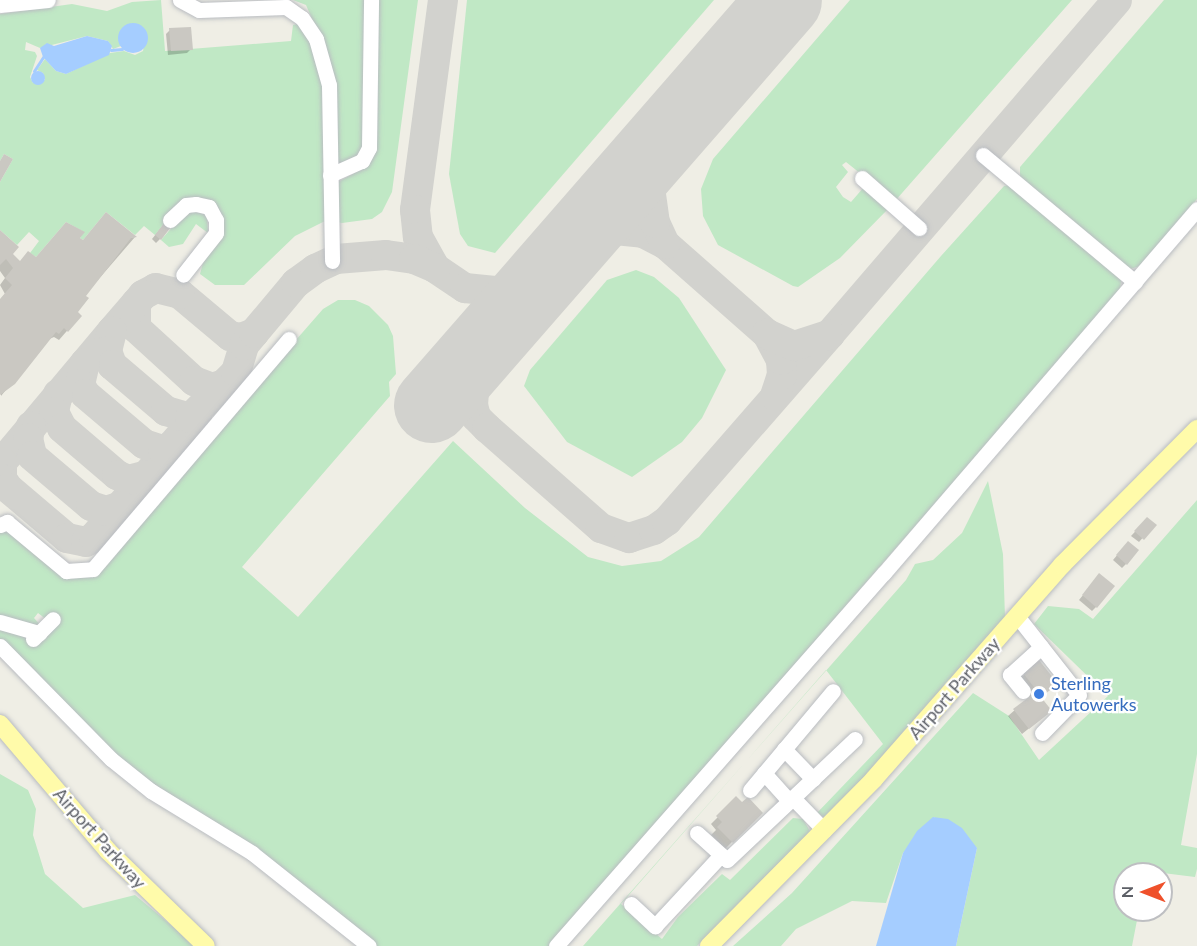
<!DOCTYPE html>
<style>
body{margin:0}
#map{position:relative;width:1197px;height:946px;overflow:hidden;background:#efeee5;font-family:Lato,sans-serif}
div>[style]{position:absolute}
.green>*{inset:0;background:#c0e8c5}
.water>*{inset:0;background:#a5cdff}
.round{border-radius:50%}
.shadow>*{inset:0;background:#0003}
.stream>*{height:3px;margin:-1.5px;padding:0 1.5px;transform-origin:1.5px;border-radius:1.5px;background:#a5cdff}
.taxiway>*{height:30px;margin:-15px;padding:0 15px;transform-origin:15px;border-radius:15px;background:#d2d2ce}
.runway>*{height:75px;margin:-37.5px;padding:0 37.5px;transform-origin:37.5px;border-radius:37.5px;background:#d2d2ce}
.building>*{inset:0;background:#cac8c2}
.roads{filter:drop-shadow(0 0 2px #b9bcc1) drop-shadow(0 0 2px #b9bcc1)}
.minor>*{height:15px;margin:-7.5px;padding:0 7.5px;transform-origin:7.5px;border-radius:7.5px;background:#fff}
.major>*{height:18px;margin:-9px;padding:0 9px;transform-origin:9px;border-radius:9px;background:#fffbaa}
.dots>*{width:16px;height:16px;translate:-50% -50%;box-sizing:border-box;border:3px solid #fff;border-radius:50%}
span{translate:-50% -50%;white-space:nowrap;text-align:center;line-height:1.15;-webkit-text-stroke:4.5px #fff;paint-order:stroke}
.shop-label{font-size:18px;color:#366cbe}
.left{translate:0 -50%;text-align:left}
.street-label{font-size:18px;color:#5c5f66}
.north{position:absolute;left:1113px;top:862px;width:60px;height:60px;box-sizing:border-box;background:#fff;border:2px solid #bebfc2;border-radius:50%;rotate:270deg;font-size:16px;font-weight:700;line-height:24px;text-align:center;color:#5c5f66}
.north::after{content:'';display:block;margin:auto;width:21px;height:27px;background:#ef512b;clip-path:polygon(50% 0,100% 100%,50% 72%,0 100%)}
</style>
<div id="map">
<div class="green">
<div style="clip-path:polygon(evenodd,161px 0,165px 51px,291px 41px,293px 25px,298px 24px,312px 42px,324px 80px,325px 221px,295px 236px,244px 285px,215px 285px,200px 274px,203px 263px,224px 230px,213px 203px,199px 197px,176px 208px,155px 235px,144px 226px,135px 235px,106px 212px,83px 240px,80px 238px,84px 232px,66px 222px,36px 257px,30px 253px,39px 241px,29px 232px,17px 245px,0 230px,0 182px,13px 159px,4px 154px,0 161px,0 14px,72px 4px,107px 11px,132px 2px,161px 0,87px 36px,108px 41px,113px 49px,121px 46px,121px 37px,145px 39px,143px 51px,135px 55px,124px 51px,110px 53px,66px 74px,56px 71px,45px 59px,37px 70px,43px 73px,45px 80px,33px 83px,30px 77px,37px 56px,35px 52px,25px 50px,26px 42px,40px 48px,87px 36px)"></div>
<div style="clip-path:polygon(293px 0,368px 0,364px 146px,353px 163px,335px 164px,316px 28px,306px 5px)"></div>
<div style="clip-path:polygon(377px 0,418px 0,392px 192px,382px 212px,372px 219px,342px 223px,336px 222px,338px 182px,362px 169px,375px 147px)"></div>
<div style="clip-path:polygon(467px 0,714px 0,495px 253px,468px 246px,460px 234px,449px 174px)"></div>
<div style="clip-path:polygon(850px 0,1072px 0,895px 201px,846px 162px,842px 165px,848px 172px,836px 187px,843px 197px,851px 202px,864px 187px,889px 208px,840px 258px,798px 287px,793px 286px,718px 245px,703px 216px,701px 189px,713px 159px)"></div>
<div style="clip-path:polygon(1164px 0,1197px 0,1197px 199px,1140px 266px,1130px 269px,1020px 177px,1020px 167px)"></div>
<div style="clip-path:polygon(1010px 185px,1121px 279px,1120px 291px,549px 946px,377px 946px,258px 852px,133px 770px,0 640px,0 626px,9px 627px,26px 633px,32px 646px,57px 620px,51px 616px,47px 620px,38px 613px,34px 618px,41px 626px,35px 628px,0 619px,0 532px,10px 532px,63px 577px,89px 577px,323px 309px,338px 300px,355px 300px,369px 306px,388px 325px,393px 336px,396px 374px,389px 382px,390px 396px,242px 567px,298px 617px,453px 441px,525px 508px,588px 557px,622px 566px,661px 561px,699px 537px,941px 256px,1004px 186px)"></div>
<div style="clip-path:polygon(188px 209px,207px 214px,208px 233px,196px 224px,183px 244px,169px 247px,161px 240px)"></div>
<div style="clip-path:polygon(636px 270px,654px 277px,679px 298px,726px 370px,702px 418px,682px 442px,632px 477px,567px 442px,524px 386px,530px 370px,607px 280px)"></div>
<div style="clip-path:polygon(988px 481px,1003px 554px,1005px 618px,890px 751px,825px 817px,816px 814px,883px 744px,826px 670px,621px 904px,662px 939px,678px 917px,722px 874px,730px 880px,793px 818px,803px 819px,811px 833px,697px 946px,583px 946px,906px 580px,915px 564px,933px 560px,962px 533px)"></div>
<div style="clip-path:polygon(1197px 500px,1197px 754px,1181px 845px,1197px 848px,1197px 869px,1195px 877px,1147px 871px,1125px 874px,1125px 910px,1139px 910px,1132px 946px,956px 946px,977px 848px,934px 817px,903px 853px,886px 903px,852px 901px,796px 929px,781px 946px,733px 946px,792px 893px,973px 693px,1009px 716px,1039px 760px,1108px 696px,1034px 624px,1048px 606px,1079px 609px,1093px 619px)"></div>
<div style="clip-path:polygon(0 774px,28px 790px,36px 809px,33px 835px,45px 874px,83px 908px,135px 895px,196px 946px,0 946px)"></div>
</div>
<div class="water">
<div class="round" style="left:118px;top:23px;width:30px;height:30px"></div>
<div style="clip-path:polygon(87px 36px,108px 41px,112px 46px,109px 55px,66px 74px,56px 71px,43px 57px,40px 48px,47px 43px,54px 46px)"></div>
<div class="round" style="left:31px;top:71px;width:14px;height:14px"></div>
<div style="clip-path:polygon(933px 817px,948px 819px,962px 828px,977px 848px,956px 946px,876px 946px,903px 853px,917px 831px)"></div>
</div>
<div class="shadow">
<div style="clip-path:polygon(170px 30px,191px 49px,187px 53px,168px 55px,166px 34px)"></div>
<div style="clip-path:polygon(164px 224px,160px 239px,156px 243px,152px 239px)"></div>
<div style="clip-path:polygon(0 232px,10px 254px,19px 262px,35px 259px,78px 238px,82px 242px,135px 237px,84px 296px,76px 313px,80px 316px,59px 340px,54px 337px,47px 340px,1px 396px,0 300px,5px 294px,0 285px,5px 278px,0 271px)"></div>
<div style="clip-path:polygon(1147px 519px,1154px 525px,1139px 542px,1131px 536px)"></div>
<div style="clip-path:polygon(1124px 547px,1126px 564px,1122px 568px,1113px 560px)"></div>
<div style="clip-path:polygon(1096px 579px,1096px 607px,1092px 611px,1079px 600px)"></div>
<div style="clip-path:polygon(1039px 662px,1043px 717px,1022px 734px,1008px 716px,1030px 697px,1017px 681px)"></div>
<div style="clip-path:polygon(736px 799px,761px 813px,725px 849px,711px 835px,716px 830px,711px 824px)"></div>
</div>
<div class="stream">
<div style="left:111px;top:50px;width:11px;rotate:-5deg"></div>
<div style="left:34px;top:71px;width:17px;rotate:-57deg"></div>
</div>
<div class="taxiway">
<div style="left:443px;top:0;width:212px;rotate:97.6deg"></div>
<div style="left:415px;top:210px;width:27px;rotate:84deg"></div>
<div style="left:418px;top:237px;width:35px;rotate:61deg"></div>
<div style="left:435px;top:268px;width:36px;rotate:34deg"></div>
<div style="left:465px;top:288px;width:40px;rotate:5.7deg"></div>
<div style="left:505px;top:292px;width:35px;rotate:-15deg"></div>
<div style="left:665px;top:244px;width:136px;rotate:41.4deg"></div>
<div style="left:566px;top:252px;width:31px;rotate:-33deg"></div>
<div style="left:592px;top:235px;width:24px;rotate:-12deg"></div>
<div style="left:615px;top:230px;width:28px;rotate:6deg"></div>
<div style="left:643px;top:233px;width:25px;rotate:27deg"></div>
<div style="left:665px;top:244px;width:23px;rotate:-115deg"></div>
<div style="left:655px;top:223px;width:34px;rotate:-98deg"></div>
<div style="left:650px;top:189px;width:33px;rotate:-78deg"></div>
<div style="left:657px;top:157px;width:27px;rotate:-63deg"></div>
<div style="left:136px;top:303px;width:25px;rotate:90deg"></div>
<div style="left:136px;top:328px;width:79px;rotate:42.4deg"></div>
<div style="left:194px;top:381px;width:19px;rotate:21deg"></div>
<div style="left:212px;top:388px;width:16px;rotate:-18deg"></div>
<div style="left:112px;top:331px;width:171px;rotate:130deg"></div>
<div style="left:2px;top:462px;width:17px;rotate:90deg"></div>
<div style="left:2px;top:479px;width:11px;rotate:56deg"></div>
<div style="left:8px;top:488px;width:77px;rotate:40.3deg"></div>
<div style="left:67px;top:538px;width:19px;rotate:12deg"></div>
<div style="left:86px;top:542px;width:9px;rotate:-32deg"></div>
<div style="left:94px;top:537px;width:159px;rotate:-49.6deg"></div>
<div style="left:254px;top:333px;width:14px;rotate:159deg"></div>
<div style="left:241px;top:338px;width:11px;rotate:-170deg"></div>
<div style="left:230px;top:336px;width:65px;rotate:-140deg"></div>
<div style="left:180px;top:294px;width:25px;rotate:-166deg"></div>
<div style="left:156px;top:288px;width:15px;rotate:152deg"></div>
<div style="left:143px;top:295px;width:48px;rotate:130.7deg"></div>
<div style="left:112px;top:331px;width:21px;rotate:104deg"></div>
<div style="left:107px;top:351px;width:15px;rotate:70deg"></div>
<div style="left:112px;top:365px;width:71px;rotate:40.4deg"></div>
<div style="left:166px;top:411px;width:25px;rotate:16deg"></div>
<div style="left:190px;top:418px;width:65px;rotate:-45deg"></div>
<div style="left:236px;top:372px;width:28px;rotate:-73deg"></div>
<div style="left:244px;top:345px;width:16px;rotate:-50deg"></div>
<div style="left:254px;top:333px;width:65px;rotate:-50deg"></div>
<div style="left:296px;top:283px;width:24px;rotate:-36deg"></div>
<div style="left:315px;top:269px;width:23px;rotate:-25deg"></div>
<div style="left:336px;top:259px;width:50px;rotate:-4.6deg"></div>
<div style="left:386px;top:255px;width:28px;rotate:8deg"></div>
<div style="left:414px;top:259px;width:23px;rotate:23deg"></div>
<div style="left:477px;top:353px;width:52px;rotate:94.4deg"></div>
<div style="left:473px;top:405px;width:12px;rotate:76deg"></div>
<div style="left:476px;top:417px;width:16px;rotate:45deg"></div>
<div style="left:487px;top:428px;width:152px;rotate:41.3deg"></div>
<div style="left:601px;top:528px;width:30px;rotate:20deg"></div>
<div style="left:629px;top:538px;width:26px;rotate:-18deg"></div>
<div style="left:654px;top:530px;width:16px;rotate:-35deg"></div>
<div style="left:667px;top:521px;width:248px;rotate:-48.9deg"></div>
<div style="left:830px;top:334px;width:440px;rotate:-49.3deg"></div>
<div style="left:85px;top:363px;width:22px;rotate:103deg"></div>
<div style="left:80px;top:384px;width:11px;rotate:63deg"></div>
<div style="left:85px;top:394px;width:77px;rotate:40.3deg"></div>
<div style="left:144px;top:444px;width:20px;rotate:18deg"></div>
<div style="left:163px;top:450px;width:11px;rotate:-27deg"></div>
<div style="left:58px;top:394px;width:18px;rotate:103deg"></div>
<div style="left:54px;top:412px;width:18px;rotate:63deg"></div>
<div style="left:62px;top:428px;width:72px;rotate:40.5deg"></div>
<div style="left:117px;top:475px;width:12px;rotate:24deg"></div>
<div style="left:128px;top:480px;width:21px;rotate:-14deg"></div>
<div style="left:775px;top:396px;width:22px;rotate:-72deg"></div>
<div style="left:782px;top:375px;width:15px;rotate:-94deg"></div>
<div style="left:781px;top:360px;width:30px;rotate:-118deg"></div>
<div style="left:767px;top:334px;width:30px;rotate:24deg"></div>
<div style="left:794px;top:346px;width:38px;rotate:-18deg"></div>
<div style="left:31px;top:426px;width:12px;rotate:104deg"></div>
<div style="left:28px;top:438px;width:18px;rotate:77deg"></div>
<div style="left:32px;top:456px;width:77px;rotate:40.3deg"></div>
<div style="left:91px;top:506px;width:16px;rotate:18deg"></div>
<div style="left:106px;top:511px;width:16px;rotate:-18deg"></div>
</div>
<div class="runway">
<div style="left:431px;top:405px;width:537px;rotate:-48.92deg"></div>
</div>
<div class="building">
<div style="clip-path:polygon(191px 27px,193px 50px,171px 51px,169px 28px)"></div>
<div style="clip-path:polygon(4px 154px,13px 159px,0 182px,0 161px)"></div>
<div style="clip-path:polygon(106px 212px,137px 237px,131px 238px,86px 296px,89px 298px,78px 312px,82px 316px,68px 332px,64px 328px,59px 334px,56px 332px,15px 384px,0 395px,0 299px,12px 285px,5px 278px,13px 268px,6px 259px,0 265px,0 230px,19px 247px,13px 254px,20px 261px,28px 251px,36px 257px,66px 222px,85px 232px,80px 238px,83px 240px)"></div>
<div style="clip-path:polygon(168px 218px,174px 223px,161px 240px,155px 235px)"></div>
<div style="clip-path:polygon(1147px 517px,1157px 525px,1144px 540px,1134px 531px)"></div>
<div style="clip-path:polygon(1128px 541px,1139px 550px,1127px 565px,1116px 555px)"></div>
<div style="clip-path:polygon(1099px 573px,1115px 586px,1097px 608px,1082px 595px)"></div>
<div style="clip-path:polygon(1039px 660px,1058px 684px,1041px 697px,1052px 711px,1029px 729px,1013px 709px,1037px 691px,1023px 673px)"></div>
<div style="clip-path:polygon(736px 796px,742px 802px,748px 797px,763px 813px,733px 843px,717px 827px,722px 822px,716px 816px)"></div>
</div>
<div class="roads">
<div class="minor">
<div style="left:180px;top:0;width:21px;rotate:28deg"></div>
<div style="left:199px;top:10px;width:87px;rotate:-2deg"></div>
<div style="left:286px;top:7px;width:19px;rotate:35deg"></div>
<div style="left:302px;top:18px;width:25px;rotate:56deg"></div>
<div style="left:316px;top:39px;width:48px;rotate:74.2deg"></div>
<div style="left:329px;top:85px;width:176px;rotate:89deg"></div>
<div style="left:0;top:5px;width:48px;rotate:-5.9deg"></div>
<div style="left:983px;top:155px;width:198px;rotate:39.9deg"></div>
<div style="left:330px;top:175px;width:35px;rotate:-24deg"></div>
<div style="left:362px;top:161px;width:15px;rotate:-62deg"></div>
<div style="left:369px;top:148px;width:148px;rotate:-89.2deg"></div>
<div style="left:862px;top:178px;width:76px;rotate:41.3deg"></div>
<div style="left:170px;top:220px;width:22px;rotate:-43deg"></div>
<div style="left:186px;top:205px;width:10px;rotate:-6deg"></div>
<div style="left:196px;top:204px;width:13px;rotate:13deg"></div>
<div style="left:209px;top:207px;width:15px;rotate:62deg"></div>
<div style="left:216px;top:220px;width:13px;rotate:90deg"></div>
<div style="left:216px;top:233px;width:53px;rotate:128.2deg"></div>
<div style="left:0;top:525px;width:8px;rotate:-23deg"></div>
<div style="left:7px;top:522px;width:77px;rotate:39.7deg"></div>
<div style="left:66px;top:571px;width:27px;rotate:-4deg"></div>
<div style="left:93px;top:569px;width:302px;rotate:-49.6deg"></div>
<div style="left:1017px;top:616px;width:100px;rotate:51.9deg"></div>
<div style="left:1079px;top:695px;width:53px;rotate:134.2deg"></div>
<div style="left:0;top:622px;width:41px;rotate:15.8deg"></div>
<div style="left:33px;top:639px;width:28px;rotate:-45deg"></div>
<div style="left:0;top:646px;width:158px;rotate:45.5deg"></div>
<div style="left:111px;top:759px;width:51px;rotate:38.7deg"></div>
<div style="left:151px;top:791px;width:119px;rotate:31.5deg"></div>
<div style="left:252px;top:853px;width:149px;rotate:38.5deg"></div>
<div style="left:1023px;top:691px;width:21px;rotate:-129deg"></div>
<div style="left:1010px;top:675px;width:42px;rotate:-42.1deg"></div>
<div style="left:784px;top:749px;width:42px;rotate:46deg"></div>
<div style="left:764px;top:773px;width:38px;rotate:48deg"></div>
<div style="left:750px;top:790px;width:129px;rotate:-50deg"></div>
<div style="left:793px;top:798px;width:45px;rotate:45.9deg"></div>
<div style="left:697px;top:833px;width:40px;rotate:42deg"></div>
<div style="left:727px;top:860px;width:176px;rotate:-43.4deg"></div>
<div style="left:631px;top:904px;width:33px;rotate:43deg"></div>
<div style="left:655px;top:926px;width:97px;rotate:-47.1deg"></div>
<div style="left:556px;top:946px;width:497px;rotate:-48.7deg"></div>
<div style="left:884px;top:573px;width:480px;rotate:-49.3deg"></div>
</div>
<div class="major">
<div style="left:0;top:724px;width:167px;rotate:49.6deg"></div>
<div style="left:108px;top:851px;width:136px;rotate:44.1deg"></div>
<div style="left:709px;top:946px;width:235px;rotate:-45.3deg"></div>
<div style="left:874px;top:779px;width:285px;rotate:-48.7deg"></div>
<div style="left:1062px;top:565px;width:192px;rotate:-45.2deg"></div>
</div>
</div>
<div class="dots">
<div style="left:1039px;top:694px;background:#3f7fe0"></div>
</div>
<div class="shop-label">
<span class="left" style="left:1051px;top:694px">Sterling<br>Autowerks</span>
</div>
<div class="street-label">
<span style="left:954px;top:688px;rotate:-49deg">Airport Parkway</span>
<span style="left:100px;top:838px;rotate:48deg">Airport Parkway</span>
</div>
<div class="north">N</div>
</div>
